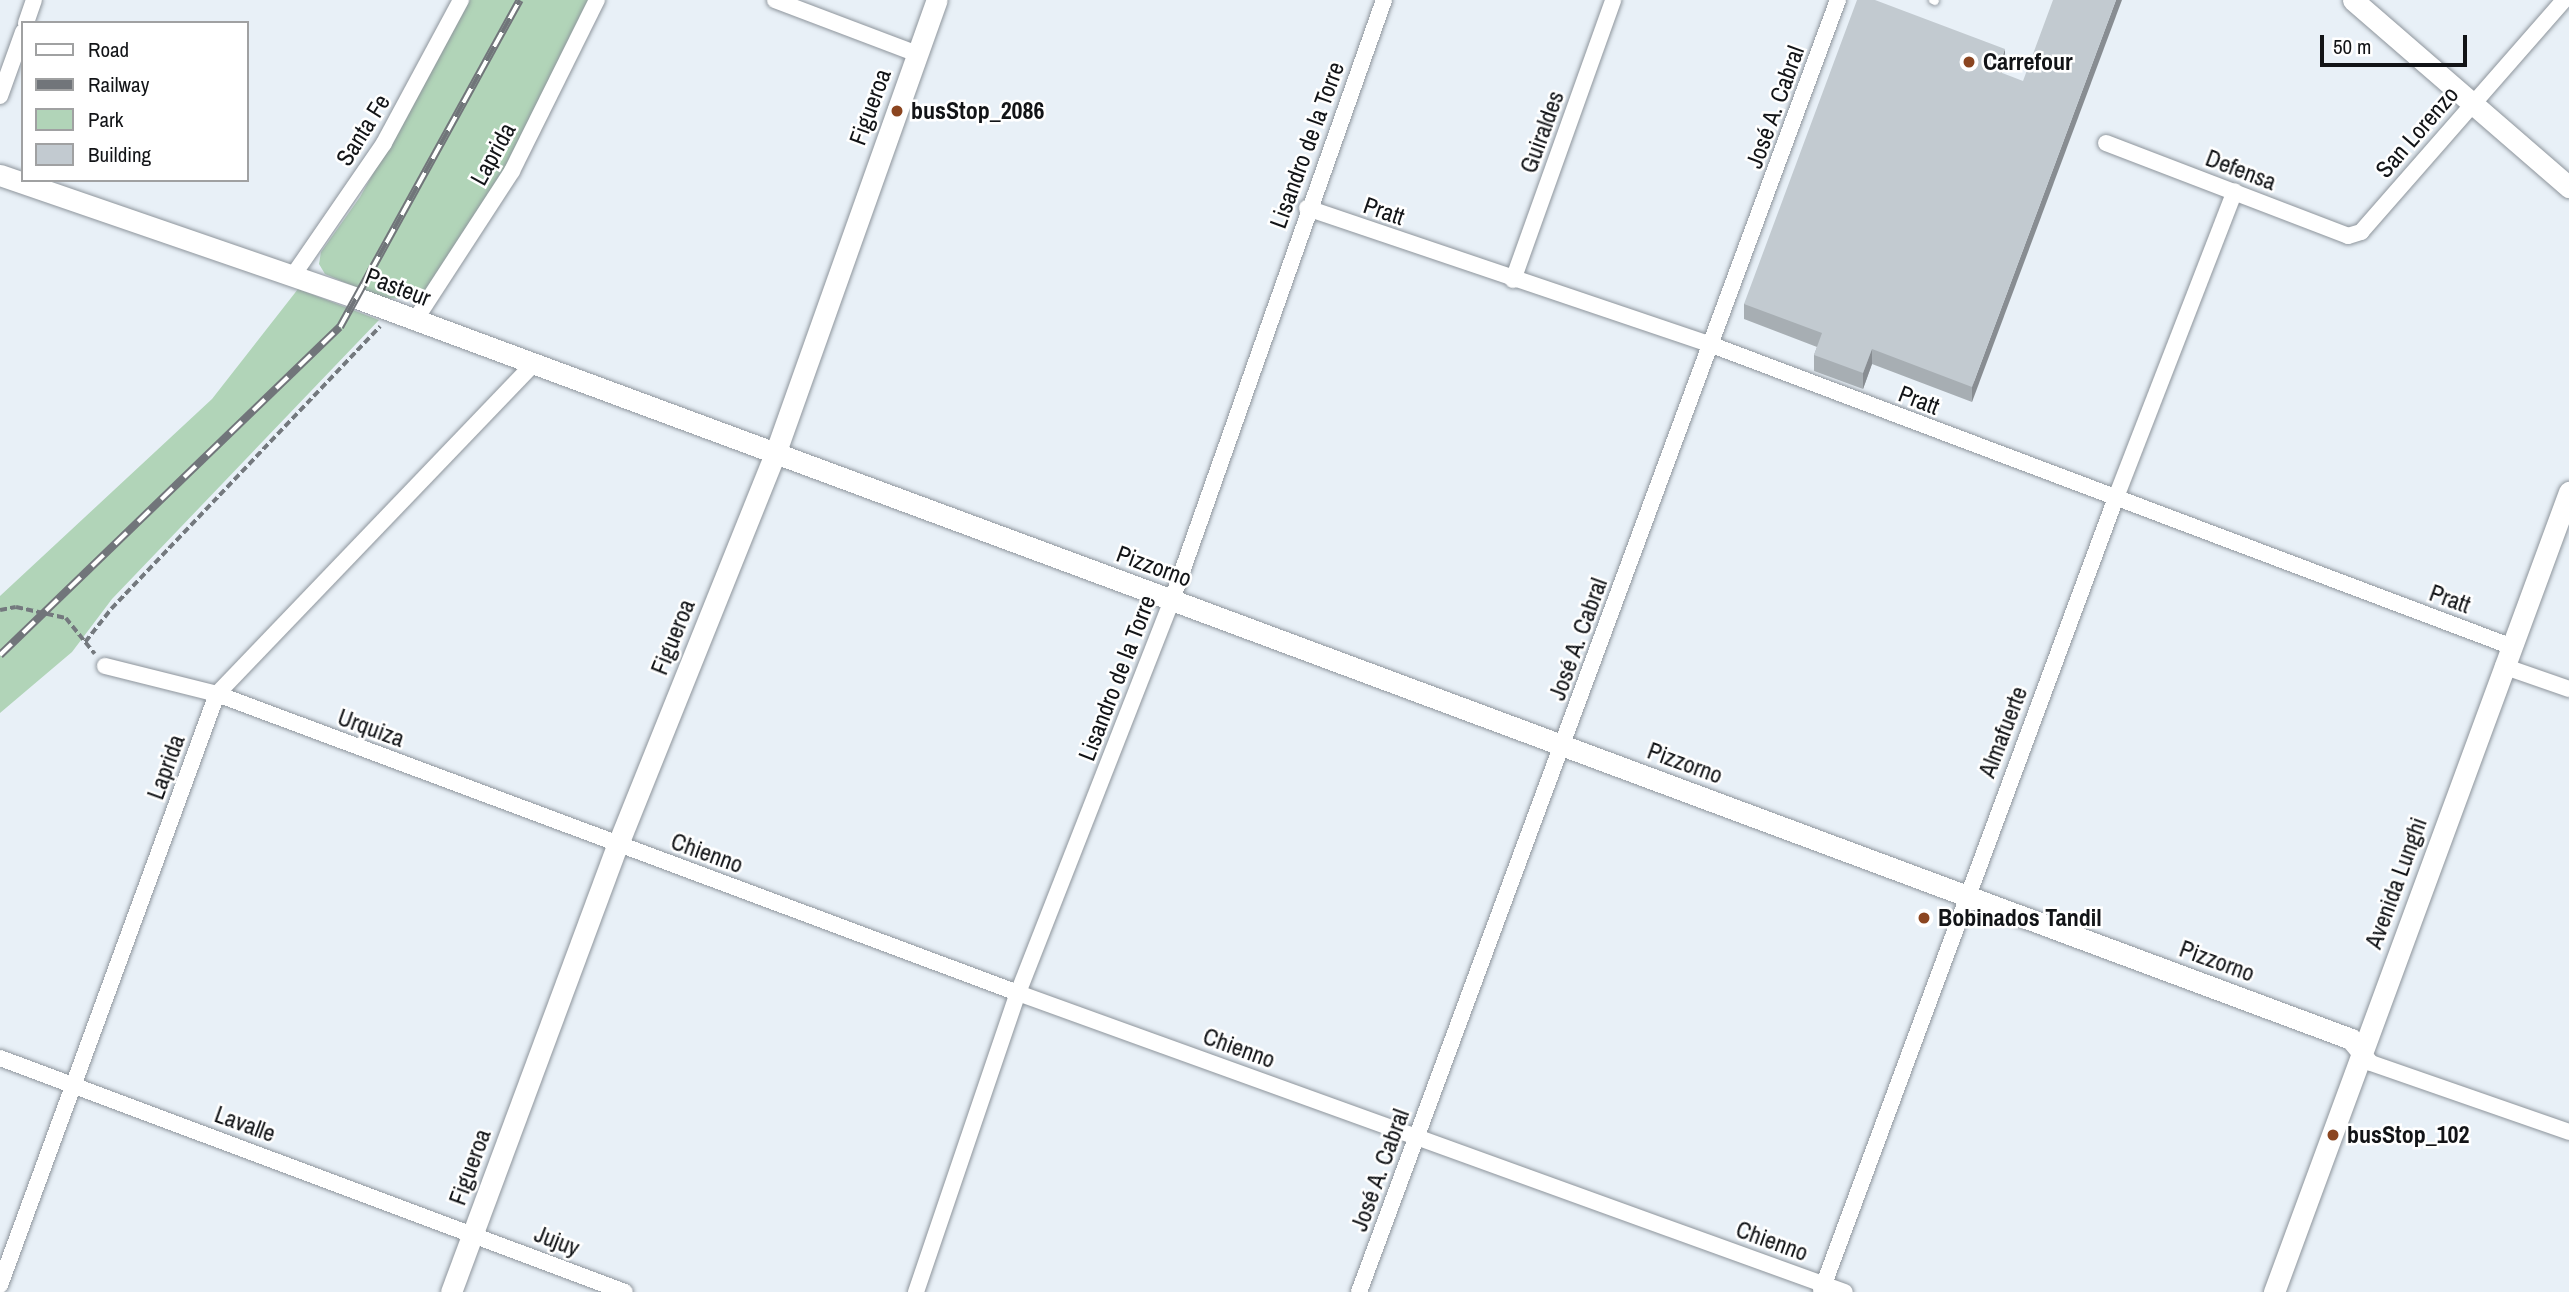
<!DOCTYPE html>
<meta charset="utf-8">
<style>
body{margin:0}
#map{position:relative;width:2569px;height:1292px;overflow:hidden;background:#e8f0f7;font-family:"Archivo Narrow",sans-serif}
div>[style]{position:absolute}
.green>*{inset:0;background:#b1d4b8}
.path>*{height:3.5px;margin-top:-1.75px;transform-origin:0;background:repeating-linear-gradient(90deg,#74797e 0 7px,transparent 0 10.5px)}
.roads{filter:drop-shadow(0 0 2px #8e959c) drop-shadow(0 0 2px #8e959c)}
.lane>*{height:8px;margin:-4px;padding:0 4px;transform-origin:4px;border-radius:4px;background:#fff}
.street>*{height:16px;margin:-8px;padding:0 8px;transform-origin:8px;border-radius:8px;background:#fff}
.secondary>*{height:21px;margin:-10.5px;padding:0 10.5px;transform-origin:10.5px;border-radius:10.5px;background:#fff}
.rail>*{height:8px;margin-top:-4px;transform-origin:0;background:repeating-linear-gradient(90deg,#fff 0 16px,#71757a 0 32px);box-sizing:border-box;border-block:2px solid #71757a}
.wall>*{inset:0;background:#a7aeb3}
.shaded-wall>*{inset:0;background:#888d92}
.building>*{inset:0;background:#c2cad0}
.dots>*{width:19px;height:19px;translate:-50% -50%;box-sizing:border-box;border:4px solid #fff;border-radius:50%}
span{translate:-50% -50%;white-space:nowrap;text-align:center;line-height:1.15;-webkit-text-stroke:5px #fff;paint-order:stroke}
.poi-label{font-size:24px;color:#121417;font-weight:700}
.left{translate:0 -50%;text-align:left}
.street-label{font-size:24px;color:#121417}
.legend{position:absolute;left:21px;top:21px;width:228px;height:161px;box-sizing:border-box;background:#fff;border:2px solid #a0a1a2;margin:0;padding:9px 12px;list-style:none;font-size:21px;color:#121417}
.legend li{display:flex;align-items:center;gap:14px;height:35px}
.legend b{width:35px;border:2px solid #a0a1a2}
.scale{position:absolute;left:2320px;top:35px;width:147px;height:32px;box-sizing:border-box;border:4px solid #121417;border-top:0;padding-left:9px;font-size:21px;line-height:24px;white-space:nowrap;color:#121417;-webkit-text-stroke:5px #fff;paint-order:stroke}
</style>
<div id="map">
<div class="green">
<div style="clip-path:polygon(470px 0,589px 0,507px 165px,424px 293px,407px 299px,381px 298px,325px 274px,319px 264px,321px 252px,360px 197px)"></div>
<div style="clip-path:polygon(298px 289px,379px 320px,112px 599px,72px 652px,0 713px,0 596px,212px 399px)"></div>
</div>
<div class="path">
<div style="left:0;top:610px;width:16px;rotate:-11deg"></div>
<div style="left:16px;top:607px;width:51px;rotate:12.4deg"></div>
<div style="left:66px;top:618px;width:46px;rotate:51.1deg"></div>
<div style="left:85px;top:642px;width:42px;rotate:-51.8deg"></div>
<div style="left:111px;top:609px;width:390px;rotate:-46.4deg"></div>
</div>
<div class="roads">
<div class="lane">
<div style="left:1933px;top:0;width:2px;rotate:27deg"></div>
</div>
<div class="street">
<div style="left:775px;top:0;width:152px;rotate:20.8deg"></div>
<div style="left:26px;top:23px;width:24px;rotate:-71deg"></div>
<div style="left:0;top:96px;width:68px;rotate:-70.2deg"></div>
<div style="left:2106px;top:143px;width:259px;rotate:21deg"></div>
<div style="left:2348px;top:236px;width:14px;rotate:-17deg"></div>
<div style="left:2361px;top:232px;width:308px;rotate:-48.8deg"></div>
<div style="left:1307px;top:208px;width:428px;rotate:18.7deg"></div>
<div style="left:1712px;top:345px;width:853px;rotate:20.67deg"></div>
<div style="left:292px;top:277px;width:163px;rotate:-55.5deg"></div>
<div style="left:384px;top:143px;width:162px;rotate:-61.7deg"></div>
<div style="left:1513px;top:280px;width:297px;rotate:-70.3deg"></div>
<div style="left:414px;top:322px;width:180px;rotate:-57deg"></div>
<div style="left:512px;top:171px;width:191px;rotate:-63.6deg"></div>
<div style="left:105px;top:666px;width:115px;rotate:14deg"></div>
<div style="left:217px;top:694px;width:855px;rotate:20.47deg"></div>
<div style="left:1018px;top:993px;width:879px;rotate:19.88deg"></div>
<div style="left:2503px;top:666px;width:70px;rotate:19.2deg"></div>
<div style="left:2362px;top:1052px;width:14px;rotate:51deg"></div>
<div style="left:2371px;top:1063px;width:210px;rotate:19.2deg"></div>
<div style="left:0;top:1058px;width:667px;rotate:20.53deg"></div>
<div style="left:0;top:1285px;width:630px;rotate:-69.84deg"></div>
<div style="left:217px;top:694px;width:457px;rotate:-46.2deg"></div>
<div style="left:916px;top:1292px;width:316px;rotate:-71.2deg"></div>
<div style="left:1018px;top:993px;width:422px;rotate:-68.6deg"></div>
<div style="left:1172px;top:600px;width:636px;rotate:-70.54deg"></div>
<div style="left:1359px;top:1292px;width:1378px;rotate:-69.66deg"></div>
<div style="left:1821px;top:1292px;width:845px;rotate:-69.63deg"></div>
<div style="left:2115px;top:500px;width:331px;rotate:-68.8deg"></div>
</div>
<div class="secondary">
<div style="left:2353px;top:0;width:286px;rotate:40.9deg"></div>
<div style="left:0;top:175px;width:378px;rotate:19deg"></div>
<div style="left:357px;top:298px;width:869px;rotate:20.33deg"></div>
<div style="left:1172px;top:600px;width:1258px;rotate:20.42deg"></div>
<div style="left:2351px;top:1039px;width:17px;rotate:50deg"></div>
<div style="left:451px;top:1292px;width:478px;rotate:-69.6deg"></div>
<div style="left:618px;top:844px;width:420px;rotate:-68.1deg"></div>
<div style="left:775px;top:454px;width:482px;rotate:-70.4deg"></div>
<div style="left:2274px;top:1292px;width:853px;rotate:-69.76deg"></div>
</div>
</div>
<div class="rail">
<div style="left:0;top:655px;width:472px;rotate:-44deg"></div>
<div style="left:340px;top:327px;width:373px;rotate:-61.2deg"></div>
</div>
<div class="wall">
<div style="clip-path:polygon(2005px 64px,2002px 73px,1972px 402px,1872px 364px,1863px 389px,1814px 371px,1814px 355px,1817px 347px,1744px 319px,1744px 304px)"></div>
</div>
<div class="shaded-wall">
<div style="clip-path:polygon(2116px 0,2122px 0,1972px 402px,1972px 387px)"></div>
<div style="clip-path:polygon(2005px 49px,2005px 64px,1997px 86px,1997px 71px)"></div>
<div style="clip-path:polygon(1872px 349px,1872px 364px,1863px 389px,1863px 373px)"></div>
</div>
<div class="building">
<div style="clip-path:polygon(1857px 0,1875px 0,2005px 49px,1997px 71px,2023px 81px,2053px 0,2116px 0,1972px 387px,1872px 349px,1863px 373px,1814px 355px,1822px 333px,1744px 304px)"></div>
</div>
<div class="dots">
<div style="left:1969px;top:62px;background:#8b4520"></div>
<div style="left:897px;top:111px;background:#8b4520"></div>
<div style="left:1924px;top:918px;background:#8b4520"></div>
<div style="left:2333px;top:1135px;background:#8b4520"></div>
</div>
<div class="poi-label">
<span class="left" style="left:1983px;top:62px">Carrefour</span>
<span class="left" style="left:911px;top:111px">busStop_2086</span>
<span class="left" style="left:1938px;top:918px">Bobinados Tandil</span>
<span class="left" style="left:2347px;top:1135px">busStop_102</span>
</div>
<div class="street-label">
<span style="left:870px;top:107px;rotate:-70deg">Figueroa</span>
<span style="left:1775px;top:107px;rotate:-70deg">José A. Cabral</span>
<span style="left:363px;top:130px;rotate:-58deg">Santa Fe</span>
<span style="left:1542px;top:132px;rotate:-70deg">Guiraldes</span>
<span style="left:2417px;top:132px;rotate:-49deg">San Lorenzo</span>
<span style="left:1307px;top:145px;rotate:-70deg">Lisandro de la Torre</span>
<span style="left:493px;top:154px;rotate:-61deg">Laprida</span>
<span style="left:2241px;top:170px;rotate:21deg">Defensa</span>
<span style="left:1384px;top:211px;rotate:19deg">Pratt</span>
<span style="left:398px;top:287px;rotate:21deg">Pasteur</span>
<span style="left:1919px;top:400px;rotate:21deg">Pratt</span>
<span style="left:1154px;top:566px;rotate:20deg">Pizzorno</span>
<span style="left:2450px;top:599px;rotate:20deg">Pratt</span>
<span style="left:673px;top:637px;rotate:-68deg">Figueroa</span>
<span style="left:1578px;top:639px;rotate:-70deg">José A. Cabral</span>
<span style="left:1117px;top:678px;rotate:-69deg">Lisandro de la Torre</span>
<span style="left:371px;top:728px;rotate:20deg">Urquiza</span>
<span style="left:2003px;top:732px;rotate:-69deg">Almafuerte</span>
<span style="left:1685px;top:763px;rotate:20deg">Pizzorno</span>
<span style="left:166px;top:767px;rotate:-70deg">Laprida</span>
<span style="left:707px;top:853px;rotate:20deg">Chienno</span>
<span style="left:2396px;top:883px;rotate:-70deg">Avenida Lunghi</span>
<span style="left:2217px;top:961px;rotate:20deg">Pizzorno</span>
<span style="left:1239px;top:1048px;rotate:20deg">Chienno</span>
<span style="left:245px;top:1124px;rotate:20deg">Lavalle</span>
<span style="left:470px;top:1167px;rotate:-70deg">Figueroa</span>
<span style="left:1380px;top:1170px;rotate:-70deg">José A. Cabral</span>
<span style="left:557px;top:1241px;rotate:21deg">Jujuy</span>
<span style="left:1772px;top:1241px;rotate:20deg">Chienno</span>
</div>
<ul class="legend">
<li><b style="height:9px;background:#fff"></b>Road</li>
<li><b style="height:9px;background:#71757a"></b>Railway</li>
<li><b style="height:19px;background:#b1d4b8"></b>Park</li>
<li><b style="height:19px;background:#c2cad0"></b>Building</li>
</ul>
<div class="scale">50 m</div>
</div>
